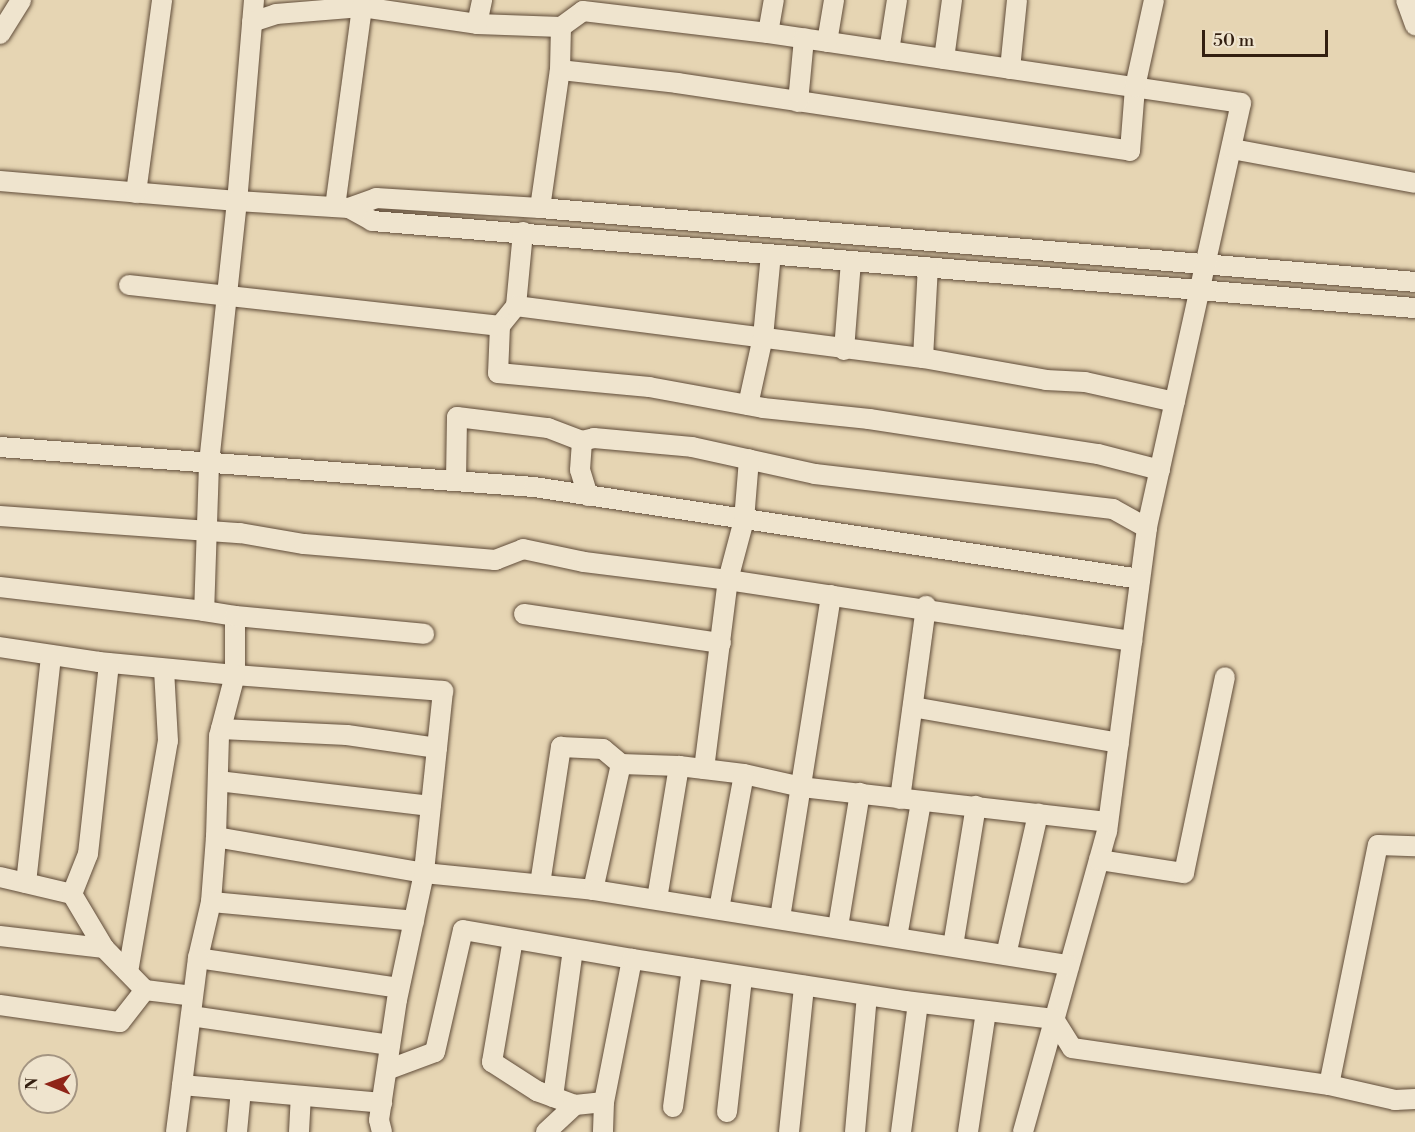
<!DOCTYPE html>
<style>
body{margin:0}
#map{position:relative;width:1415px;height:1132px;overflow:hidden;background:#e6d5b3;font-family:"Libre Bodoni",serif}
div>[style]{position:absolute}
.roads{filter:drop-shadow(0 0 2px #604c39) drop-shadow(0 0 2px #604c39)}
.minor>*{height:20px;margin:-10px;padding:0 10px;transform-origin:10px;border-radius:10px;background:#efe4ce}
span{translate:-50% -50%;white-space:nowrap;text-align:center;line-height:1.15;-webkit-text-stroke:6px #efe4ce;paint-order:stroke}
.north{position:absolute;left:18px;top:1054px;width:60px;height:60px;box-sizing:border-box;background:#efe4ce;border:2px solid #a49582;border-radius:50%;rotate:271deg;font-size:16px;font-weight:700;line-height:24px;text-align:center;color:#331f10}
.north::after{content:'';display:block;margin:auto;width:21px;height:27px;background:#8f2418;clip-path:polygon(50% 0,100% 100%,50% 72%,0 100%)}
.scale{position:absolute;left:1202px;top:30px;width:126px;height:27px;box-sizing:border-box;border:3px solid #331f10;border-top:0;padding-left:8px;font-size:18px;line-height:21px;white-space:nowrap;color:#331f10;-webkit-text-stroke:4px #efe4ce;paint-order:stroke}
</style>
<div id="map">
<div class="roads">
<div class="minor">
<div style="left:254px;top:0;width:202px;rotate:94.8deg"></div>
<div style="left:237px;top:201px;width:112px;rotate:3.6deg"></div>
<div style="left:349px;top:208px;width:29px;rotate:-20deg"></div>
<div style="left:376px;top:198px;width:164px;rotate:3.5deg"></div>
<div style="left:540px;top:208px;width:878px;rotate:4.83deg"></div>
<div style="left:1406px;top:0;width:27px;rotate:70deg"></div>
<div style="left:252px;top:22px;width:25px;rotate:-18deg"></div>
<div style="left:276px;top:14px;width:86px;rotate:-4.7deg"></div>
<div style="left:362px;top:7px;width:116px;rotate:8.4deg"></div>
<div style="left:477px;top:24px;width:84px;rotate:2deg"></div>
<div style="left:561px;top:27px;width:27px;rotate:-36deg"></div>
<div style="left:583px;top:11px;width:186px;rotate:6.8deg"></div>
<div style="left:768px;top:33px;width:478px;rotate:8.4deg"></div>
<div style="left:1241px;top:103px;width:435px;rotate:102.5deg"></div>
<div style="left:1147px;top:528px;width:306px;rotate:97.5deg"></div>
<div style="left:1107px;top:831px;width:313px;rotate:105.6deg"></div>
<div style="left:477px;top:24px;width:25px;rotate:-78deg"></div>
<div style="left:768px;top:33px;width:34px;rotate:-80deg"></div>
<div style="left:0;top:34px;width:40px;rotate:-58deg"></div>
<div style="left:827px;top:42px;width:43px;rotate:-80.5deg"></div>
<div style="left:889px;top:51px;width:52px;rotate:-81.1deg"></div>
<div style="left:944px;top:59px;width:60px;rotate:-82.3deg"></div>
<div style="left:1010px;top:69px;width:69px;rotate:-84.2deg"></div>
<div style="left:560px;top:70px;width:118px;rotate:6.3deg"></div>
<div style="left:677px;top:83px;width:458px;rotate:8.5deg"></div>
<div style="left:1130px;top:151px;width:64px;rotate:-85.5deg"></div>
<div style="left:1135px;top:87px;width:89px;rotate:-77.7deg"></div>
<div style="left:798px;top:102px;width:64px;rotate:-84.6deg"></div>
<div style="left:1232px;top:149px;width:186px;rotate:10.5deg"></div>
<div style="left:0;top:181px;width:238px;rotate:4.8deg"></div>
<div style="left:237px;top:201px;width:264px;rotate:96.1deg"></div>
<div style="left:209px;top:464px;width:147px;rotate:91.9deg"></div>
<div style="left:204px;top:611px;width:31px;rotate:9deg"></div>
<div style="left:235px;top:616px;width:59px;rotate:90deg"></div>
<div style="left:235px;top:675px;width:209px;rotate:4.4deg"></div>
<div style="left:443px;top:691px;width:183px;rotate:96deg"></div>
<div style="left:424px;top:873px;width:211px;rotate:-170.2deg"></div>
<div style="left:216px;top:837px;width:101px;rotate:-88.3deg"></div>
<div style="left:219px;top:736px;width:63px;rotate:-75.3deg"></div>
<div style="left:235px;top:675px;width:137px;rotate:-174.5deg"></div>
<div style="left:99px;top:662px;width:100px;rotate:-171.4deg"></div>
<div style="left:136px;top:193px;width:195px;rotate:-82.3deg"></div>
<div style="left:335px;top:207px;width:202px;rotate:-82.3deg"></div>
<div style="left:349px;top:208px;width:26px;rotate:29deg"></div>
<div style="left:372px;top:221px;width:1047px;rotate:4.77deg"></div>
<div style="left:540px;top:208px;width:139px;rotate:-81.8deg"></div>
<div style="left:560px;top:70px;width:43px;rotate:-88.7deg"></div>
<div style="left:523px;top:232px;width:74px;rotate:95.4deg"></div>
<div style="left:516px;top:306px;width:26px;rotate:129deg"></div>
<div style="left:500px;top:326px;width:47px;rotate:92.4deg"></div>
<div style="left:498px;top:373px;width:152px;rotate:5.3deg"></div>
<div style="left:649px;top:387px;width:116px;rotate:10.4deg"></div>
<div style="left:763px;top:408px;width:107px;rotate:5.9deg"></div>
<div style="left:869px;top:419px;width:232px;rotate:8.7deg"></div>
<div style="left:1098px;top:454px;width:64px;rotate:14.5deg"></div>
<div style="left:129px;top:285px;width:373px;rotate:6.3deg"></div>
<div style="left:516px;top:306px;width:410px;rotate:7.3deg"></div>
<div style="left:923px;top:358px;width:125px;rotate:10.1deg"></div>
<div style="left:1046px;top:380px;width:39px;rotate:3deg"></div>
<div style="left:1085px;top:382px;width:92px;rotate:12.5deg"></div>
<div style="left:844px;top:350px;width:88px;rotate:-85.5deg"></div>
<div style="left:923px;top:358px;width:91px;rotate:-86.9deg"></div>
<div style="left:748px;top:405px;width:70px;rotate:-77.6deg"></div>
<div style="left:763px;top:337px;width:83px;rotate:-84.5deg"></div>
<div style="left:0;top:447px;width:535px;rotate:4.28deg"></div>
<div style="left:534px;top:487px;width:613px;rotate:8.63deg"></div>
<div style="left:456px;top:481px;width:64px;rotate:-89.1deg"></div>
<div style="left:457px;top:417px;width:92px;rotate:6.9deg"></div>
<div style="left:548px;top:428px;width:36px;rotate:21deg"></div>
<div style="left:588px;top:496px;width:27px;rotate:-107deg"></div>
<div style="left:580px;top:470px;width:29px;rotate:-86deg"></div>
<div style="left:582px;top:441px;width:12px;rotate:-14deg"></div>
<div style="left:594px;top:438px;width:98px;rotate:5.2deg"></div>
<div style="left:692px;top:447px;width:126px;rotate:12.4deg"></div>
<div style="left:815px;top:474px;width:300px;rotate:6.7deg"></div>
<div style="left:1113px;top:509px;width:39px;rotate:29deg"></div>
<div style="left:0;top:516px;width:241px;rotate:4.1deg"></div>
<div style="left:240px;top:533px;width:65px;rotate:9.8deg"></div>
<div style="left:304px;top:544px;width:192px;rotate:4.8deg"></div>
<div style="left:495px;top:560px;width:30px;rotate:-21deg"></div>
<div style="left:523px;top:549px;width:62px;rotate:12deg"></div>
<div style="left:584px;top:562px;width:145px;rotate:7.1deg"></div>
<div style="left:728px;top:580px;width:409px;rotate:8.6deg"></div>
<div style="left:0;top:587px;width:205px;rotate:6.7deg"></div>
<div style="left:524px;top:614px;width:199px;rotate:8.4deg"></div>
<div style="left:235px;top:616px;width:190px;rotate:5.4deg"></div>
<div style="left:913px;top:707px;width:209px;rotate:9.9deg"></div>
<div style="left:221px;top:729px;width:126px;rotate:2.7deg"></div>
<div style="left:347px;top:735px;width:91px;rotate:8.2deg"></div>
<div style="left:704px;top:769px;width:191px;rotate:-82.8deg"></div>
<div style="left:728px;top:580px;width:62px;rotate:-75.1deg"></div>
<div style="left:744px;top:520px;width:61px;rotate:-85.3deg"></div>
<div style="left:218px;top:781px;width:214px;rotate:6.7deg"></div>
<div style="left:900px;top:799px;width:195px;rotate:-82.3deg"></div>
<div style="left:216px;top:837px;width:65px;rotate:94.4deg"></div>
<div style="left:211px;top:902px;width:204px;rotate:5.3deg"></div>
<div style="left:1099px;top:860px;width:86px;rotate:8.7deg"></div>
<div style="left:1184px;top:873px;width:200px;rotate:-78.2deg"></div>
<div style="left:0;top:877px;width:74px;rotate:13.3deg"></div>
<div style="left:72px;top:894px;width:63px;rotate:59.3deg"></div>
<div style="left:104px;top:948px;width:59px;rotate:45.7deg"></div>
<div style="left:145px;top:990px;width:48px;rotate:7.1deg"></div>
<div style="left:26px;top:883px;width:229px;rotate:-83.7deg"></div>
<div style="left:540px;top:884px;width:139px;rotate:-81.3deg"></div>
<div style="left:561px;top:747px;width:42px;rotate:2.7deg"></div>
<div style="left:603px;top:749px;width:23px;rotate:40deg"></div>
<div style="left:593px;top:890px;width:129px;rotate:-77.5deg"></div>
<div style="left:621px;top:764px;width:58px;rotate:2deg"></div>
<div style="left:679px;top:766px;width:65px;rotate:7deg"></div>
<div style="left:744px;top:774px;width:58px;rotate:12.8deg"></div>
<div style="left:801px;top:787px;width:309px;rotate:6.5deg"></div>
<div style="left:72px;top:894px;width:43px;rotate:-68.2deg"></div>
<div style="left:88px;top:854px;width:192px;rotate:-83.7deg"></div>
<div style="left:657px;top:899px;width:135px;rotate:-80.6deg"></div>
<div style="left:211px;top:902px;width:57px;rotate:103.1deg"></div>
<div style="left:198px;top:958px;width:203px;rotate:8.5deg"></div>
<div style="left:719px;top:909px;width:137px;rotate:-79.5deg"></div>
<div style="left:780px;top:918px;width:327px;rotate:-81deg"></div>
<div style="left:838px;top:927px;width:136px;rotate:-80.7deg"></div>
<div style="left:0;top:936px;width:105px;rotate:6.6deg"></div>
<div style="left:897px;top:937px;width:137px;rotate:-79.9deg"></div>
<div style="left:513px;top:939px;width:125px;rotate:99.7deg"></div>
<div style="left:492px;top:1062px;width:54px;rotate:32.8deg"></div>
<div style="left:537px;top:1091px;width:40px;rotate:20.2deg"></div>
<div style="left:953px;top:946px;width:142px;rotate:-80.7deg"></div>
<div style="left:1006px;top:955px;width:145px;rotate:-77.2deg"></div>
<div style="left:198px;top:958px;width:128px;rotate:97.2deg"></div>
<div style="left:182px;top:1085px;width:201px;rotate:5.1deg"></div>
<div style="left:128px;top:972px;width:234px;rotate:-80.2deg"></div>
<div style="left:168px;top:741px;width:72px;rotate:-93.2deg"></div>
<div style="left:0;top:1005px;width:121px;rotate:8.1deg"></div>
<div style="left:120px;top:1022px;width:41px;rotate:-52deg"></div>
<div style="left:191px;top:1016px;width:201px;rotate:8.3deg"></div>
<div style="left:387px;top:1070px;width:51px;rotate:-20.6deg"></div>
<div style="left:435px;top:1052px;width:125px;rotate:-77.1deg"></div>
<div style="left:463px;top:930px;width:171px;rotate:9.7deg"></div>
<div style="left:1329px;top:1085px;width:245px;rotate:-78.5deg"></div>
<div style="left:1378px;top:845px;width:37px;rotate:2deg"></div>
<div style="left:553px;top:1097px;width:149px;rotate:-82.3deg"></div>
<div style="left:604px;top:1102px;width:146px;rotate:-78.9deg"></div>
<div style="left:632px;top:959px;width:276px;rotate:8.7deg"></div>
<div style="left:905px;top:1001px;width:150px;rotate:6.9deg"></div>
<div style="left:1054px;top:1019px;width:34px;rotate:58deg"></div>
<div style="left:1072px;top:1048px;width:260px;rotate:8.2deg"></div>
<div style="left:1329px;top:1085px;width:68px;rotate:12.8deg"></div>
<div style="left:1395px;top:1100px;width:20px;rotate:-3deg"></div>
<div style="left:673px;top:1107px;width:140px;rotate:-82.2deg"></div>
<div style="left:727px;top:1112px;width:135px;rotate:-83.6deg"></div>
<div style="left:176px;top:1132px;width:47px;rotate:-82.7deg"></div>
<div style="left:237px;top:1132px;width:42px;rotate:-84.6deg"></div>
<div style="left:299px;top:1132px;width:36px;rotate:-87deg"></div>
<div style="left:382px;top:1132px;width:12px;rotate:-104deg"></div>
<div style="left:379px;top:1120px;width:121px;rotate:-81.5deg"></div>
<div style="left:397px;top:1000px;width:130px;rotate:-78deg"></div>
<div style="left:424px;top:873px;width:170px;rotate:5.7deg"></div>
<div style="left:593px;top:890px;width:482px;rotate:9deg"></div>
<div style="left:546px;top:1132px;width:40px;rotate:-43deg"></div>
<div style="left:575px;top:1105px;width:29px;rotate:-6deg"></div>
<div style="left:604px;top:1102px;width:30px;rotate:92deg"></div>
<div style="left:789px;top:1132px;width:147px;rotate:-84.1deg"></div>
<div style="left:855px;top:1132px;width:137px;rotate:-85deg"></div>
<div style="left:901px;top:1132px;width:130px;rotate:-82.5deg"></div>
<div style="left:968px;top:1132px;width:122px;rotate:-81.5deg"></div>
</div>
</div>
<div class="north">N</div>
<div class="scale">50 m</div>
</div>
